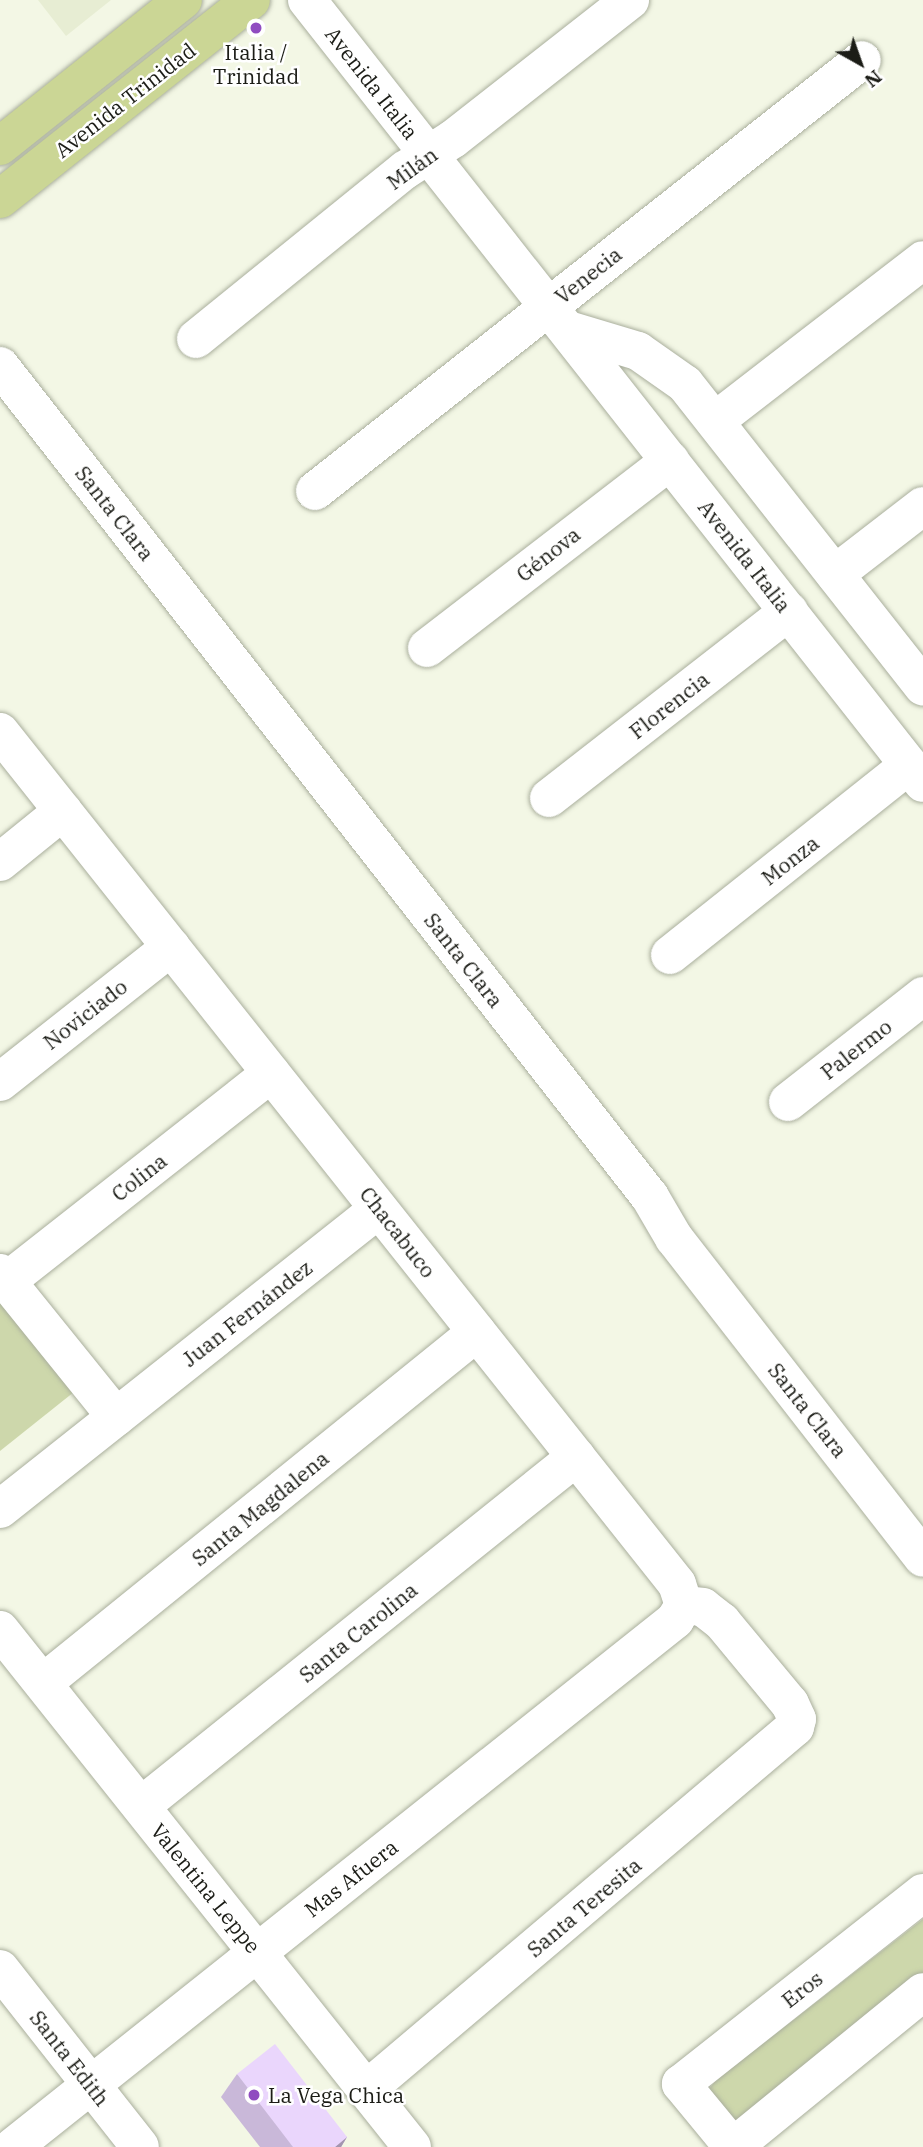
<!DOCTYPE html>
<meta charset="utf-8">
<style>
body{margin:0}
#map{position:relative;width:923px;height:2147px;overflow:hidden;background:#f3f7e5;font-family:"IBM Plex Serif",serif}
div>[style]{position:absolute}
.built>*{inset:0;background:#e7edd3}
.green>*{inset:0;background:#cdd7ab}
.roads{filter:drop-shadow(0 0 2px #aaaf9d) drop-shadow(0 0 2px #aaaf9d)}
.minor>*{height:38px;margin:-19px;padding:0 19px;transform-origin:19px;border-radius:19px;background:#fff}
.major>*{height:38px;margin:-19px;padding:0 19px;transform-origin:19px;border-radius:19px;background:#cbd695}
.wall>*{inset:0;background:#c9b8d9}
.shaded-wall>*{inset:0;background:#a496b0}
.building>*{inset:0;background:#ead6fc}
.dots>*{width:19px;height:19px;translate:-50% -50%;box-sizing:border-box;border:4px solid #fff;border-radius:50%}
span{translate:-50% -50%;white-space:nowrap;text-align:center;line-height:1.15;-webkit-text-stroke:5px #fff;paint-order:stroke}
.poi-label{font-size:21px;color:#1b1c16}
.left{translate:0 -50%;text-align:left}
.street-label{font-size:21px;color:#1b1c16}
.north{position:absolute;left:825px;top:28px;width:70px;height:70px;-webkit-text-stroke:5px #fff;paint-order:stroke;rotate:140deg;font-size:19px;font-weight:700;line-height:28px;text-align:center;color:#1b1c16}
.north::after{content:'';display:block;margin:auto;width:24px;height:32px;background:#1b1c16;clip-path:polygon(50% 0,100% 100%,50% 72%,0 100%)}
</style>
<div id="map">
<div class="built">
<div style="clip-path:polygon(38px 0,111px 0,66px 36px)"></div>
</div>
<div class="green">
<div style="clip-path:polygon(0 1300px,74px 1392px,0 1451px)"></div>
<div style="clip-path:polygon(923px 1919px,923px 1978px,734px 2128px,705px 2095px,715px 2081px)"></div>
</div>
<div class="roads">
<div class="minor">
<div style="left:307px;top:0;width:996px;rotate:51.81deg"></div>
<div style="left:568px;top:330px;width:73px;rotate:16.7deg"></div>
<div style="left:638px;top:351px;width:57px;rotate:35.1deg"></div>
<div style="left:685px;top:384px;width:385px;rotate:51.8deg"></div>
<div style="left:196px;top:339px;width:269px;rotate:-39deg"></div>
<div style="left:405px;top:170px;width:57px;rotate:-32.9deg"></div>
<div style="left:453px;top:139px;width:225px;rotate:-38.1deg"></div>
<div style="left:0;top:366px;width:1055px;rotate:51.97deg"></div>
<div style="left:650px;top:1197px;width:48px;rotate:59.7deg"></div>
<div style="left:674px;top:1238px;width:405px;rotate:52.1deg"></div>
<div style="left:715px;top:421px;width:263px;rotate:-37.7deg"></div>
<div style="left:315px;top:491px;width:696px;rotate:-38.24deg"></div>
<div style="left:835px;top:574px;width:111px;rotate:-37.7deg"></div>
<div style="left:427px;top:648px;width:307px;rotate:-37.6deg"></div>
<div style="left:0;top:732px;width:1088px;rotate:51.53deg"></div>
<div style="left:677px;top:1584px;width:22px;rotate:72deg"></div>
<div style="left:684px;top:1605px;width:17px;rotate:121deg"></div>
<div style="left:675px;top:1620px;width:846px;rotate:141.48deg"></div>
<div style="left:549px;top:798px;width:304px;rotate:-37.9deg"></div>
<div style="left:0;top:862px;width:81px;rotate:-39deg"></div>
<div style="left:670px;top:955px;width:305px;rotate:-38.5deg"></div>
<div style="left:0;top:1082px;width:218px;rotate:-38.3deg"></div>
<div style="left:788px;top:1102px;width:172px;rotate:-38.1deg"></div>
<div style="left:0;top:1273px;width:185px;rotate:51.1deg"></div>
<div style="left:7px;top:1281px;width:336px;rotate:-38.2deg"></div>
<div style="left:0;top:1509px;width:483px;rotate:-38.4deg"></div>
<div style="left:0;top:1630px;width:661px;rotate:51.45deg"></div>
<div style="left:43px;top:1683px;width:558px;rotate:-38.96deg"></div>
<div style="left:141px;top:1806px;width:558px;rotate:-38.74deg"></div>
<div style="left:0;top:1969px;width:226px;rotate:51.8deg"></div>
<div style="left:366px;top:2090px;width:562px;rotate:-40.24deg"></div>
<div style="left:795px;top:1727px;width:8px;rotate:-76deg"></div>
<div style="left:797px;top:1719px;width:17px;rotate:-115deg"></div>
<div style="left:790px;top:1704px;width:107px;rotate:-129.7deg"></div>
<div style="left:722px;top:1622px;width:24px;rotate:-142deg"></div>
<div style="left:703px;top:1607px;width:19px;rotate:-174deg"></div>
<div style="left:733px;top:2147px;width:82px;rotate:-129.5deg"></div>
<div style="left:681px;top:2084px;width:308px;rotate:-38.3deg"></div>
<div style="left:733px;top:2147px;width:245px;rotate:-39.2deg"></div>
</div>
<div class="major">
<div style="left:0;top:146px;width:234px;rotate:-38.6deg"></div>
<div style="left:0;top:199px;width:320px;rotate:-38.4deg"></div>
</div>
</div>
<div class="wall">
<div style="clip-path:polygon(237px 2074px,347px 2137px,341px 2147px,260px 2147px,221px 2097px)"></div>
</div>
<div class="shaded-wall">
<div style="clip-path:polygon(347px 2137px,341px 2147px,335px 2147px)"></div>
</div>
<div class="building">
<div style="clip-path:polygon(275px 2044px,347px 2137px,335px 2147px,293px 2147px,237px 2074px)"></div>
</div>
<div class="dots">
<div style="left:256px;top:28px;background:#904cc0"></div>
<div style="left:254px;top:2095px;background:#904cc0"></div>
</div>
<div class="poi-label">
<span style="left:256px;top:64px">Italia /<br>Trinidad</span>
<span class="left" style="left:268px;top:2095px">La Vega Chica</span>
</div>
<div class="street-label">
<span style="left:372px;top:83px;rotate:52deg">Avenida Italia</span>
<span style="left:125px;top:100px;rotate:-38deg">Avenida Trinidad</span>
<span style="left:412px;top:168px;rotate:-36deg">Milán</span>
<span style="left:588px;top:275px;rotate:-38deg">Venecia</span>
<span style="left:115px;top:513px;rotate:52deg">Santa Clara</span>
<span style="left:548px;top:554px;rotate:-38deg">Génova</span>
<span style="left:745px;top:556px;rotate:52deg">Avenida Italia</span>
<span style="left:669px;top:705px;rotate:-38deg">Florencia</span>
<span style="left:790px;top:860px;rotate:-38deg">Monza</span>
<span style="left:464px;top:960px;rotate:52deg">Santa Clara</span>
<span style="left:85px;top:1014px;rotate:-38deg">Noviciado</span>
<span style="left:856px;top:1049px;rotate:-38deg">Palermo</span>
<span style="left:139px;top:1177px;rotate:-38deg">Colina</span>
<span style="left:398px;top:1232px;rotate:52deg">Chacabuco</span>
<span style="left:247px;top:1313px;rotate:-38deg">Juan Fernández</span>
<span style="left:808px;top:1410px;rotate:52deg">Santa Clara</span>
<span style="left:260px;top:1508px;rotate:-39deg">Santa Magdalena</span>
<span style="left:358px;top:1632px;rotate:-39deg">Santa Carolina</span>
<span style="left:351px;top:1878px;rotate:-38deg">Mas Afuera</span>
<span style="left:206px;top:1888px;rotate:51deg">Valentina Leppe</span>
<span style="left:584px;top:1907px;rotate:-40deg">Santa Teresita</span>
<span style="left:802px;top:1989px;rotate:-38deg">Eros</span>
<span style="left:70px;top:2058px;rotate:52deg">Santa Edith</span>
</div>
<div class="north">N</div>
</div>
